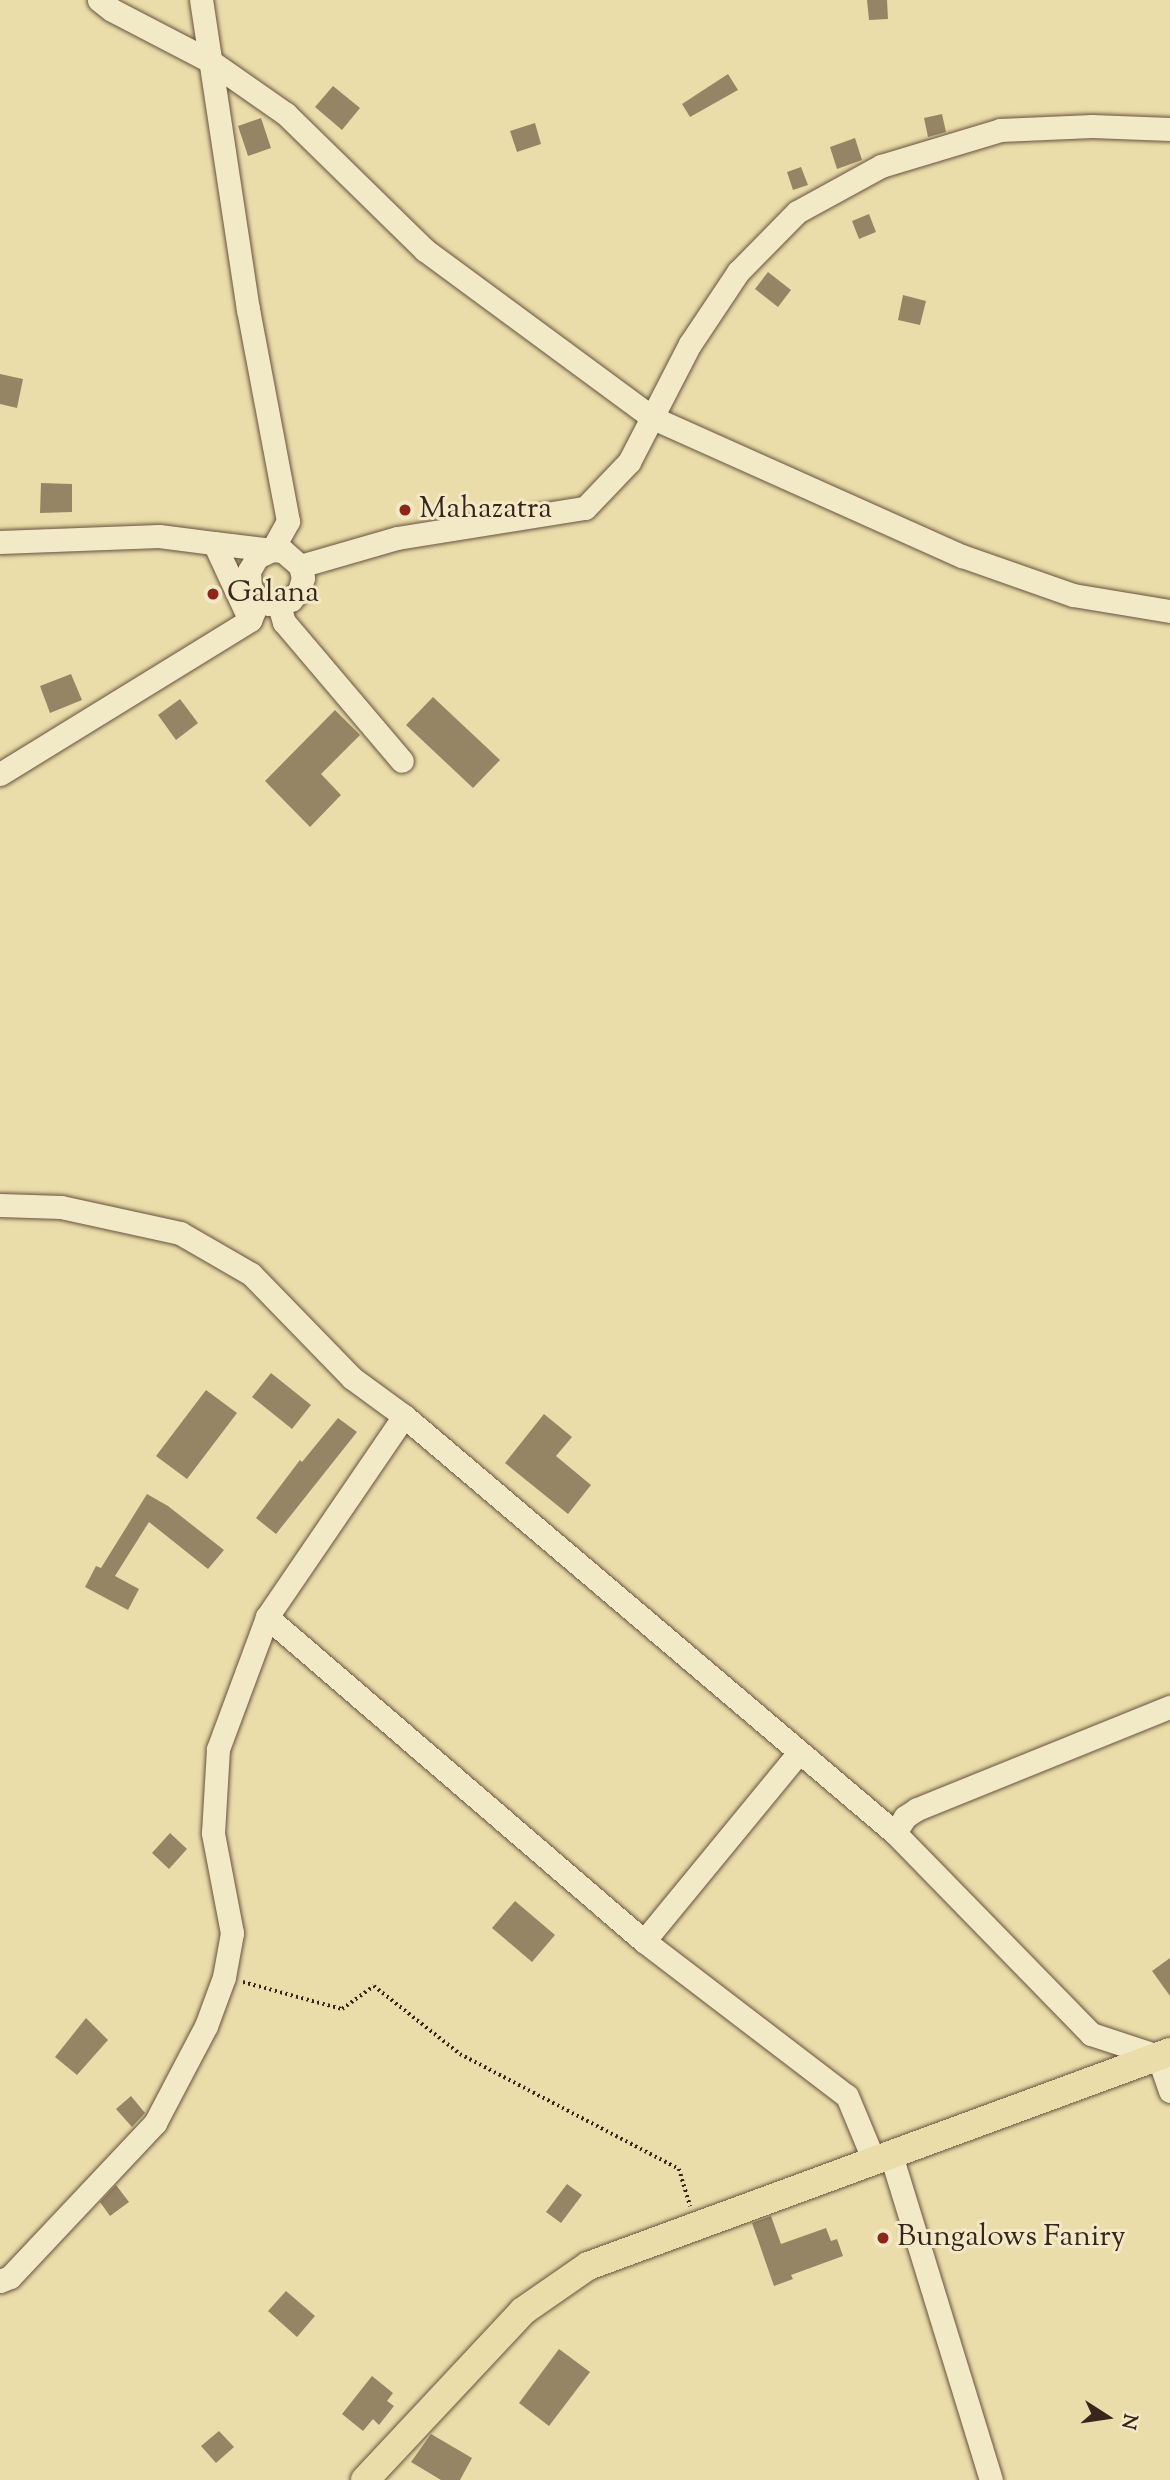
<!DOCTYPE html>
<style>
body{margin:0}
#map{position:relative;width:1170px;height:2480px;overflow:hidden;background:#ebdda9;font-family:"Sorts Mill Goudy",serif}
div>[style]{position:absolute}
.building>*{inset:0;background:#968565}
.path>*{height:3.5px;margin-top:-1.75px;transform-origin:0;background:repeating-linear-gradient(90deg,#39251c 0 2px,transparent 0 5.5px)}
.roads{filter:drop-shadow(0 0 2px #66533f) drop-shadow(0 0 2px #66533f)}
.minor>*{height:23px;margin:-11.5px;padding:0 11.5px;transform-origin:11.5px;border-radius:11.5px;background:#f2e9c7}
.major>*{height:28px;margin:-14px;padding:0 14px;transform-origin:14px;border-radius:14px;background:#ebdda9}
.dots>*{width:19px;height:19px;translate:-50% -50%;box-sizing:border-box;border:4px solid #f2e9c7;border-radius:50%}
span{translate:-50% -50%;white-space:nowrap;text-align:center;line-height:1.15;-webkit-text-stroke:6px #f2e9c7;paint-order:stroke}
.poi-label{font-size:30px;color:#39251c}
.left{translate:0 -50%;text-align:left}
.north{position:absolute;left:1072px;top:2382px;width:70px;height:70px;-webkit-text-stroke:5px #f2e9c7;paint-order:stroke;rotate:102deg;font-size:19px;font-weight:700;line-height:28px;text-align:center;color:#39251c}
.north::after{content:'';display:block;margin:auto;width:24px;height:32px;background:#39251c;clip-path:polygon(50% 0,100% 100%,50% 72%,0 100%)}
</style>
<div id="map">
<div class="building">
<div style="clip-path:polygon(867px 0,887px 0,888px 19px,869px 20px)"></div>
<div style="clip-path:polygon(728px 74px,738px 90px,690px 117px,682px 104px)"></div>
<div style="clip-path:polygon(333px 86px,360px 108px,342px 130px,315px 107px)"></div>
<div style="clip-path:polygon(942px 114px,946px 132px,928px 137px,924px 118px)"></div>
<div style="clip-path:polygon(261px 118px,271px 148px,248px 156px,238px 126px)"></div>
<div style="clip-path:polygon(535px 123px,541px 144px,517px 152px,510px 131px)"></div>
<div style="clip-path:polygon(855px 138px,862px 160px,837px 169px,830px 147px)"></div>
<div style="clip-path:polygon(801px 167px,808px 185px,793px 190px,787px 172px)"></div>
<div style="clip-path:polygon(869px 214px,876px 232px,859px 239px,852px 221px)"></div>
<div style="clip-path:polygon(768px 272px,791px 290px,778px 307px,755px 289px)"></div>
<div style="clip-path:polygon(903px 295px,926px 301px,920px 325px,898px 320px)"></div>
<div style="clip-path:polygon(0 374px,23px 379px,17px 408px,0 404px)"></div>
<div style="clip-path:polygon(41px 483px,72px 484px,72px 512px,40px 513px)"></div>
<div style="clip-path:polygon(71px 674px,82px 700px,50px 713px,40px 686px)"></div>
<div style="clip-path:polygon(433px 697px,500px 760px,473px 788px,406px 725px)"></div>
<div style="clip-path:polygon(180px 699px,198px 723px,176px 740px,158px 715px)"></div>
<div style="clip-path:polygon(335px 710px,360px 735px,321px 774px,341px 795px,310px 827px,265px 781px)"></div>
<div style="clip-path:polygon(271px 1373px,311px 1405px,292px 1429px,252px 1397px)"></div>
<div style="clip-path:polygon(206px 1390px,237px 1413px,187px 1479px,156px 1456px)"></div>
<div style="clip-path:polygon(544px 1414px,572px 1437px,556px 1456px,591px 1485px,568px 1514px,505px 1463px)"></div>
<div style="clip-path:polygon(338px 1418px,357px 1432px,276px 1534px,256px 1518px,300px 1460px,302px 1462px)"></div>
<div style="clip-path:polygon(147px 1494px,168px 1506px,224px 1550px,208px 1569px,149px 1522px,115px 1576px,139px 1589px,128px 1610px,85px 1587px,96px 1566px,101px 1568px)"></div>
<div style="clip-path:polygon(170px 1833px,187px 1849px,169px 1869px,152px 1853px)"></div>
<div style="clip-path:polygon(515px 1901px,555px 1935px,532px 1962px,492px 1928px)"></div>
<div style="clip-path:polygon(1170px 1958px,1170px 1996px,1152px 1971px)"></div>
<div style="clip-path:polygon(86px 2018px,108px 2040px,77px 2075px,55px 2057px)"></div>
<div style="clip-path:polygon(131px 2096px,145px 2113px,132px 2127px,116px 2109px)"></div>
<div style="clip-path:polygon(567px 2184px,582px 2195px,561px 2223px,546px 2212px)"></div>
<div style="clip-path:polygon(116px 2185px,129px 2202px,110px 2216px,100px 2202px)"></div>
<div style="clip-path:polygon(771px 2216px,781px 2244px,826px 2228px,831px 2241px,837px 2239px,843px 2256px,791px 2275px,793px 2279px,774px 2286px,752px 2223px)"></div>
<div style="clip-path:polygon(286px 2291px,315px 2316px,297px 2337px,268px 2311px)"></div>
<div style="clip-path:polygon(559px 2349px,590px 2372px,549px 2426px,519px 2403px)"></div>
<div style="clip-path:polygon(372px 2376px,393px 2393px,387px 2401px,394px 2406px,379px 2425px,373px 2419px,363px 2431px,342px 2414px)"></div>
<div style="clip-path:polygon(219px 2431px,234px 2447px,216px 2463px,201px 2446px)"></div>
<div style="clip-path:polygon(431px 2434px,472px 2458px,460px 2480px,441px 2480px,411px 2462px)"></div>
</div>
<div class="path">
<div style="left:243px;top:1982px;width:103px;rotate:15.3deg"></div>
<div style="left:342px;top:2009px;width:39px;rotate:-36deg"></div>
<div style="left:374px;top:1986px;width:110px;rotate:38.3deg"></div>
<div style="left:460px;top:2054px;width:247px;rotate:27.7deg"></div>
<div style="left:679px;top:2169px;width:39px;rotate:73deg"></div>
</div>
<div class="roads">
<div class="minor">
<div style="left:99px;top:0;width:16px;rotate:38deg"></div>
<div style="left:112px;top:10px;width:110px;rotate:27.5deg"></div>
<div style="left:210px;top:61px;width:93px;rotate:34.9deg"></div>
<div style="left:286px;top:114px;width:194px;rotate:44.4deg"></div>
<div style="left:425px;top:250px;width:283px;rotate:36.4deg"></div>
<div style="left:653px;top:418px;width:338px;rotate:24.1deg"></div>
<div style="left:962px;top:556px;width:118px;rotate:19.4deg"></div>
<div style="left:1073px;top:595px;width:98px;rotate:9.4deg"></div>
<div style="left:0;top:542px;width:159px;rotate:-2.2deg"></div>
<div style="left:159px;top:536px;width:55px;rotate:7.3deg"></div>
<div style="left:214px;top:543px;width:58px;rotate:6.9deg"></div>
<div style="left:272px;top:550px;width:11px;rotate:5deg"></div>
<div style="left:283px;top:551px;width:23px;rotate:41deg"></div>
<div style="left:300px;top:566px;width:12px;rotate:76deg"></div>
<div style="left:303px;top:578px;width:14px;rotate:107deg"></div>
<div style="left:299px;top:591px;width:12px;rotate:132deg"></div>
<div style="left:291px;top:600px;width:22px;rotate:170deg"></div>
<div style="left:269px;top:604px;width:11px;rotate:-158deg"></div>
<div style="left:259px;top:600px;width:16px;rotate:-125deg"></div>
<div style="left:250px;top:587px;width:16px;rotate:-94deg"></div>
<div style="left:249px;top:571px;width:16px;rotate:-60deg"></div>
<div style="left:257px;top:557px;width:17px;rotate:-25deg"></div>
<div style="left:272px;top:550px;width:33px;rotate:-61deg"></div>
<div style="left:288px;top:521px;width:215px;rotate:-100.7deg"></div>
<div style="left:248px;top:310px;width:314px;rotate:-98.6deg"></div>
<div style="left:214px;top:543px;width:78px;rotate:65.1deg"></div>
<div style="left:300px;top:566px;width:101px;rotate:-16.1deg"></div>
<div style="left:397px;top:538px;width:190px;rotate:-9.1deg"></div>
<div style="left:585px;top:508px;width:64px;rotate:-46.3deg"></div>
<div style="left:629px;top:462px;width:133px;rotate:-62.7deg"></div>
<div style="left:690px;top:344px;width:87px;rotate:-56.3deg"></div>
<div style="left:738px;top:272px;width:84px;rotate:-45.5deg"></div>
<div style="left:797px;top:212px;width:96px;rotate:-28.7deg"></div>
<div style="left:881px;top:166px;width:124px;rotate:-16.8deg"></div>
<div style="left:1000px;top:130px;width:92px;rotate:-2.5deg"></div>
<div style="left:1092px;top:126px;width:78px;rotate:2.2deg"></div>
<div style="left:279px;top:605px;width:18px;rotate:74deg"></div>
<div style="left:284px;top:622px;width:182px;rotate:49.7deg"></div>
<div style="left:0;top:774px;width:294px;rotate:-31.6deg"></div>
<div style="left:250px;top:620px;width:22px;rotate:-66deg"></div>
<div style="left:0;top:1205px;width:61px;rotate:1.9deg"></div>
<div style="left:61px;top:1207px;width:122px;rotate:12.3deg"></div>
<div style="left:180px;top:1233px;width:82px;rotate:30deg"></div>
<div style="left:251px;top:1274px;width:145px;rotate:45.8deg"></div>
<div style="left:352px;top:1378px;width:64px;rotate:36.2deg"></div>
<div style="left:404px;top:1416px;width:644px;rotate:40.34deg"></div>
<div style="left:895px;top:1833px;width:281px;rotate:45.7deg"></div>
<div style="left:1091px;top:2034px;width:71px;rotate:18.2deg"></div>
<div style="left:1158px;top:2056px;width:37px;rotate:71deg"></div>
<div style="left:404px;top:1416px;width:243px;rotate:124.3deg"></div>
<div style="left:267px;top:1617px;width:497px;rotate:40.7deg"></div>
<div style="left:644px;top:1941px;width:255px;rotate:37.4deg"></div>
<div style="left:847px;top:2096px;width:70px;rotate:67.4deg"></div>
<div style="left:895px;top:1833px;width:19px;rotate:-58deg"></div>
<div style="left:905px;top:1817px;width:14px;rotate:-34deg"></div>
<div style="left:917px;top:1809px;width:273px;rotate:-22deg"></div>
<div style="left:644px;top:1941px;width:244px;rotate:-50.6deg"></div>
<div style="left:891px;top:2155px;width:340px;rotate:72.9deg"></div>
<div style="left:0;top:2281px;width:11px;rotate:-22deg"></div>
<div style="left:10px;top:2277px;width:212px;rotate:-46.7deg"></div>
<div style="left:155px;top:2123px;width:110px;rotate:-62.3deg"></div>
<div style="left:206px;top:2026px;width:52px;rotate:-69.8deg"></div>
<div style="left:224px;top:1977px;width:45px;rotate:-79.7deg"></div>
<div style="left:232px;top:1933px;width:102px;rotate:-100.8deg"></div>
<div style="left:213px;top:1833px;width:84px;rotate:-86.6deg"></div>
<div style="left:218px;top:1749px;width:141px;rotate:-69.6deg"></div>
</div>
<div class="major">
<div style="left:365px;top:2480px;width:231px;rotate:-46.9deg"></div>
<div style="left:523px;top:2311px;width:79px;rotate:-34.7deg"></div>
<div style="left:588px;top:2266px;width:620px;rotate:-20.19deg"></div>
</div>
</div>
<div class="dots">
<div style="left:405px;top:510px;background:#8f2418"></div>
<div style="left:213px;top:594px;background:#8f2418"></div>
<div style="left:883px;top:2238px;background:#8f2418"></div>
</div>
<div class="poi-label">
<span class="left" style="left:419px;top:510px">Mahazatra</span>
<span class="left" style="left:227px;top:594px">Galana</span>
<span class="left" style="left:897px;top:2238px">Bungalows Faniry</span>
</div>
<div class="north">N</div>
</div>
